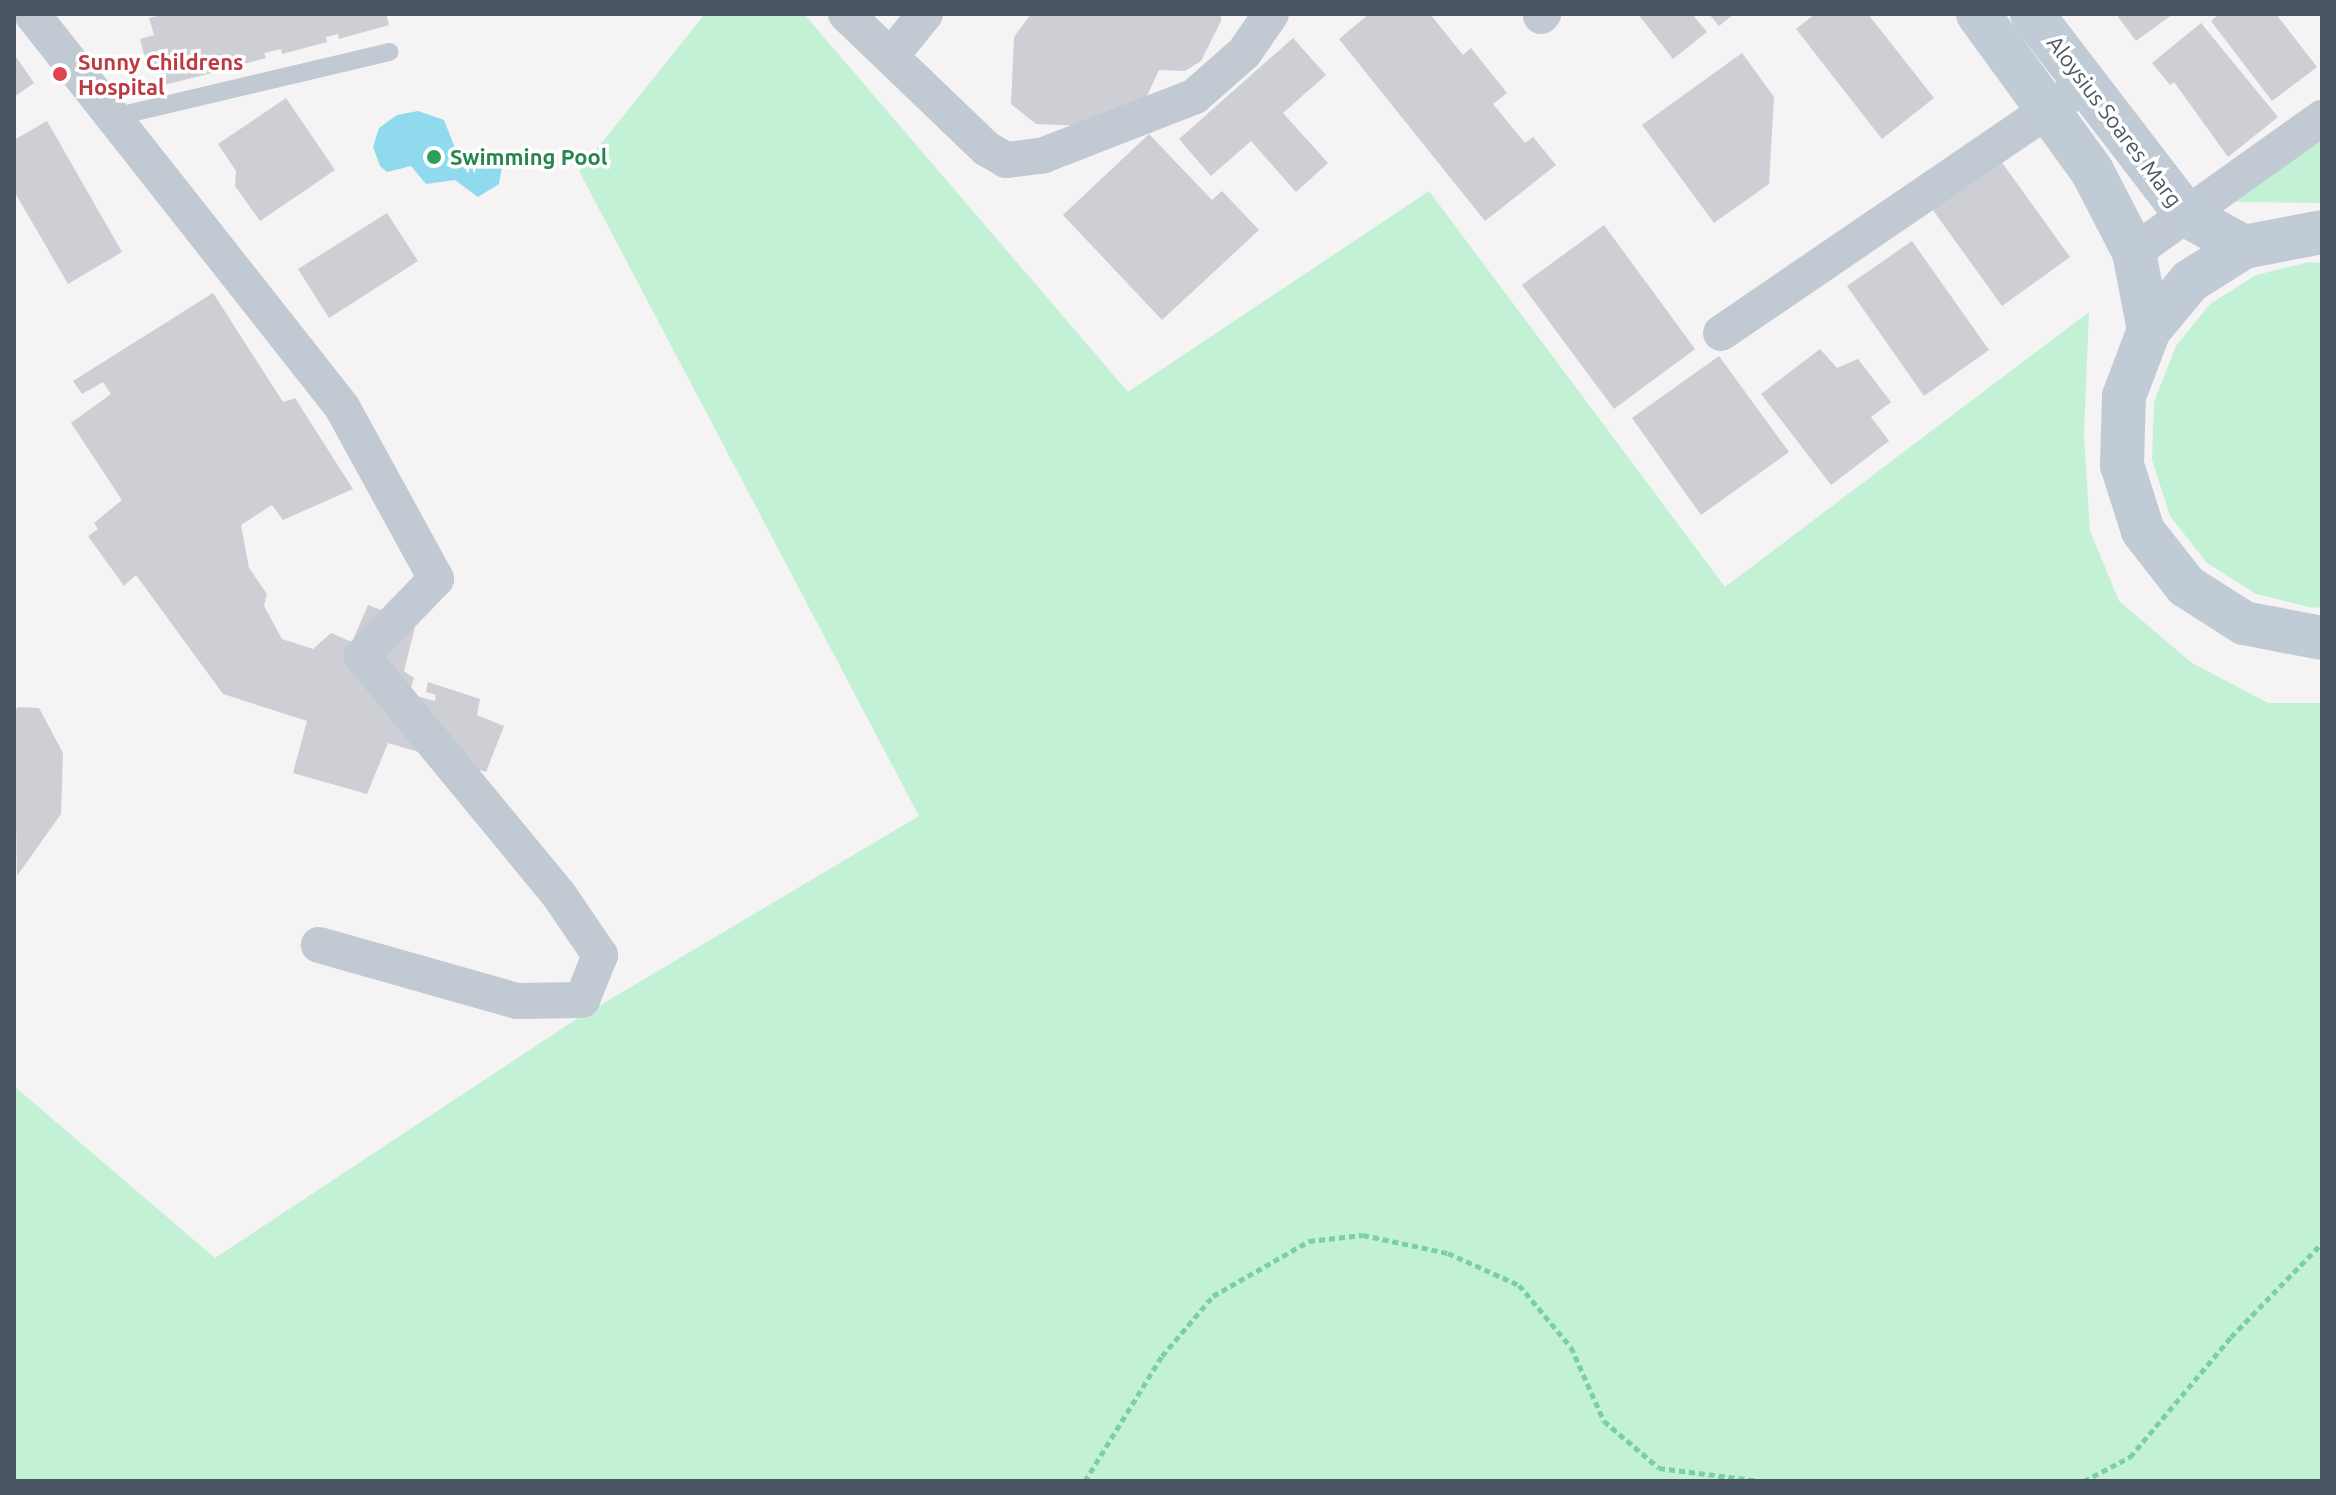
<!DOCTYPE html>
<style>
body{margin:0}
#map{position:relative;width:2336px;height:1495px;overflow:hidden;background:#f5f3f3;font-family:Ubuntu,sans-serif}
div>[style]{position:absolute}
.green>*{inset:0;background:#c3f1d5}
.water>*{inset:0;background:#90daee}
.building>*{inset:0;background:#cdcfd5}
.path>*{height:5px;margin-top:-2.5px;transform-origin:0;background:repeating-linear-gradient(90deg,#7ad0a6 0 6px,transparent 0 10px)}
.lane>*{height:18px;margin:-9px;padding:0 9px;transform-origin:9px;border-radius:9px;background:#c1cad2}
.street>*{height:36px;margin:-18px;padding:0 18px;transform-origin:18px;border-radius:18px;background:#c1cad2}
.secondary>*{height:44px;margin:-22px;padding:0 22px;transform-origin:22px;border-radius:22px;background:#c1cbd6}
.dots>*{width:22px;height:22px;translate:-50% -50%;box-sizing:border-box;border:4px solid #fff;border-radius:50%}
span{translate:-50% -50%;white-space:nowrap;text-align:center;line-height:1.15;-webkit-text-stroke:7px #fff;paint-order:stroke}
.health-label{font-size:22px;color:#be3a42;font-weight:700}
.left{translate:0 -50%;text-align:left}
.street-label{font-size:22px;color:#4a5661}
.leisure-label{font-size:22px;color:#27864d;font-weight:700}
.frame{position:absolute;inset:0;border:16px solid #4a5661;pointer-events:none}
</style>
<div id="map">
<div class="green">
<div style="clip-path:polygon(705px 14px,804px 14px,1128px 392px,1429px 191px,1725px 587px,2089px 312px,2084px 434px,2090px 531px,2119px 601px,2192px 663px,2268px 703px,2322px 703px,2322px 1481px,14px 1481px,14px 1086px,215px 1258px,572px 1022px,919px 816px,579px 171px)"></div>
<div style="clip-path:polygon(2322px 137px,2322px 203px,2235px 202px)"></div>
<div style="clip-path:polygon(2309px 262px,2322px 263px,2322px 607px,2313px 608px,2256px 594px,2207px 563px,2170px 516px,2152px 460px,2154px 402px,2176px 346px,2210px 304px,2256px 275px)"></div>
</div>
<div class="water">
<div style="clip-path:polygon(418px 111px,444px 120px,455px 148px,480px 151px,496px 160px,502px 167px,499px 184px,478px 197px,455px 180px,426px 184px,411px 166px,387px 172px,380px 166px,373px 147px,379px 128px,397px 115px)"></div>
</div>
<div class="building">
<div style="clip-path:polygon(166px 14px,386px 14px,389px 25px,339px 39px,338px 34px,326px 37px,327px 42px,282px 54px,281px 49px,264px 53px,266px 58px,221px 70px,219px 66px,210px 68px,212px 73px,164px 85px,159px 64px,147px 67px,140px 39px,154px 35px,149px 18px)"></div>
<div style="clip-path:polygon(1031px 14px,1221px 14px,1221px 21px,1201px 61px,1185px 71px,1159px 70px,1141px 109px,1084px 126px,1036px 124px,1011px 104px,1014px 37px)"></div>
<div style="clip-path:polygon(1369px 14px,1430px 14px,1463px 55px,1471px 48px,1507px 93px,1493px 104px,1525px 143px,1533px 137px,1556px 165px,1485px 221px,1339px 39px)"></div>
<div style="clip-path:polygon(1638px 14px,1692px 14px,1707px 32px,1673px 59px)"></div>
<div style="clip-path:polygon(1709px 14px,1734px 14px,1719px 26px)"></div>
<div style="clip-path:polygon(1815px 14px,1868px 14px,1934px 98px,1882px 139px,1796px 29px)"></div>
<div style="clip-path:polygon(2116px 14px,2173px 14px,2136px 41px)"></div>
<div style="clip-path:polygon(2219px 14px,2276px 14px,2317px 67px,2272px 101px,2211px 21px)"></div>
<div style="clip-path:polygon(2201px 23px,2278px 117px,2228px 157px,2174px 82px,2170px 85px,2152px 63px)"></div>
<div style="clip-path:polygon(1293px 38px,1326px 75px,1283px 113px,1328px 163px,1296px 192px,1251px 141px,1211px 176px,1179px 139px)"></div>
<div style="clip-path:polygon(1742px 53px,1774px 97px,1769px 184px,1714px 223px,1642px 125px)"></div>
<div style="clip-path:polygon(14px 54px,34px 83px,14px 97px)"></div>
<div style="clip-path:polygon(286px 98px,335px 170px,260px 221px,235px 186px,236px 171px,218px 144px)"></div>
<div style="clip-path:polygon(47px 121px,122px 252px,68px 284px,14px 191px,14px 140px)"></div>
<div style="clip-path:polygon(1149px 134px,1212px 200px,1222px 191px,1259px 230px,1162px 320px,1063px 215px)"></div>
<div style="clip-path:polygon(1998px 157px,2070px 257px,2002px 306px,1930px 206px)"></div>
<div style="clip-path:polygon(387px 213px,418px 261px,329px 318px,298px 269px)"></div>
<div style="clip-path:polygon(1604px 225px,1695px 349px,1614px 409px,1522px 285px)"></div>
<div style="clip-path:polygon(1912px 241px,1989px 350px,1924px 396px,1847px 286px)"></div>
<div style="clip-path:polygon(213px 293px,283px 402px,295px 398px,353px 489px,283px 520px,272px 505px,241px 525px,249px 568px,267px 594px,264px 606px,282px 639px,313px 649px,331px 633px,352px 642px,368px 605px,416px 623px,404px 671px,414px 678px,409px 694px,435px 701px,436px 695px,426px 692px,428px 682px,480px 699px,477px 715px,504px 726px,486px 772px,388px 743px,367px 794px,293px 773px,307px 721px,223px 694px,136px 575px,124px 586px,88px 536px,98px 529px,94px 523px,122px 500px,71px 423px,111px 394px,103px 382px,82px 394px,73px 381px)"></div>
<div style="clip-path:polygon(1820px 349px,1837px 368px,1858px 359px,1891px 402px,1871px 417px,1889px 441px,1831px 485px,1761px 394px)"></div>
<div style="clip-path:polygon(1719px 356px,1789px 452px,1701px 515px,1632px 418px)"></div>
<div style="clip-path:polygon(18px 707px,39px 708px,63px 753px,61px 814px,17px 876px,14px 712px)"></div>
</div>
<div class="path">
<div style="left:1085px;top:1481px;width:147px;rotate:-58.4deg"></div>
<div style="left:1162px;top:1356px;width:79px;rotate:-49.6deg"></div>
<div style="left:1213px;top:1296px;width:111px;rotate:-29.8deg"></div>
<div style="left:1309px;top:1241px;width:54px;rotate:-6.3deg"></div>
<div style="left:1363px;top:1235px;width:87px;rotate:12deg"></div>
<div style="left:1448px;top:1253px;width:78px;rotate:24.3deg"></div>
<div style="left:1519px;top:1285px;width:81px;rotate:50deg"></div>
<div style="left:1571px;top:1347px;width:81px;rotate:66deg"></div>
<div style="left:1604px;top:1421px;width:72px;rotate:40.5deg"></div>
<div style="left:1659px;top:1468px;width:102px;rotate:7.3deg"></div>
<div style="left:2084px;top:1481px;width:52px;rotate:-27.6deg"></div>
<div style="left:2130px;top:1457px;width:157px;rotate:-49.9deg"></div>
<div style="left:2231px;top:1337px;width:131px;rotate:-45.9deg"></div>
</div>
<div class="lane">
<div style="left:114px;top:117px;width:283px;rotate:-13.3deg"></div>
</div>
<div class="street">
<div style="left:32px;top:14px;width:501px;rotate:51.73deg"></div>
<div style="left:342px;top:407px;width:196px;rotate:61.3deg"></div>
<div style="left:436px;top:579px;width:107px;rotate:133.9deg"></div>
<div style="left:362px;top:656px;width:310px;rotate:50.5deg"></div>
<div style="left:559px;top:895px;width:73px;rotate:55.7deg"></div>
<div style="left:600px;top:955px;width:48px;rotate:111.8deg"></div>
<div style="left:582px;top:1000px;width:65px;rotate:179.1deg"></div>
<div style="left:517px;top:1001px;width:206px;rotate:-164.2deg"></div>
<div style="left:846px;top:14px;width:195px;rotate:43.8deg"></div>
<div style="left:987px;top:149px;width:22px;rotate:30deg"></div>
<div style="left:1006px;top:160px;width:38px;rotate:-7deg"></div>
<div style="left:1044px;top:155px;width:162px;rotate:-21.3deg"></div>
<div style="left:1195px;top:96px;width:65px;rotate:-41.3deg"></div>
<div style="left:1244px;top:53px;width:47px;rotate:-55.3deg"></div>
<div style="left:1541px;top:16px;width:3px;rotate:-45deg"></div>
<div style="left:891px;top:56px;width:54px;rotate:-51deg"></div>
<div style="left:2134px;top:252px;width:231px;rotate:-35.5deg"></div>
<div style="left:1721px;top:333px;width:422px;rotate:-34.3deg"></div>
</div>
<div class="secondary">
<div style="left:1978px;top:14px;width:194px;rotate:54deg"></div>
<div style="left:2092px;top:171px;width:91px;rotate:62.6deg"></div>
<div style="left:2134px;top:252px;width:79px;rotate:79.1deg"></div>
<div style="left:2032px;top:14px;width:253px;rotate:52.5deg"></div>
<div style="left:2186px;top:215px;width:66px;rotate:28.9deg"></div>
<div style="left:2322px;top:232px;width:79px;rotate:169.1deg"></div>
<div style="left:2244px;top:247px;width:64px;rotate:147.8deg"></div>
<div style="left:2190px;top:281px;width:64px;rotate:129.9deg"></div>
<div style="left:2149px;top:330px;width:71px;rotate:110.7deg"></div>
<div style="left:2124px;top:396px;width:69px;rotate:91.7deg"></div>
<div style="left:2122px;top:465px;width:69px;rotate:72.3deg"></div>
<div style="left:2143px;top:531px;width:70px;rotate:52deg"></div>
<div style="left:2186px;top:586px;width:69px;rotate:32.5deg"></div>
<div style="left:2244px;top:623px;width:79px;rotate:10.9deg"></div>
</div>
<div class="dots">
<div style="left:60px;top:74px;background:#e0444e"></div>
<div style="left:434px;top:157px;background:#2e9e5b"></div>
</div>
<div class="health-label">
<span class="left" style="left:78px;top:74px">Sunny Childrens<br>Hospital</span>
</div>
<div class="street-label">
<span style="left:2115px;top:121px;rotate:53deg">Aloysius Soares Marg</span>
</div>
<div class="leisure-label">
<span class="left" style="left:450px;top:157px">Swimming Pool</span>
</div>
<div class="frame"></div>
</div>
